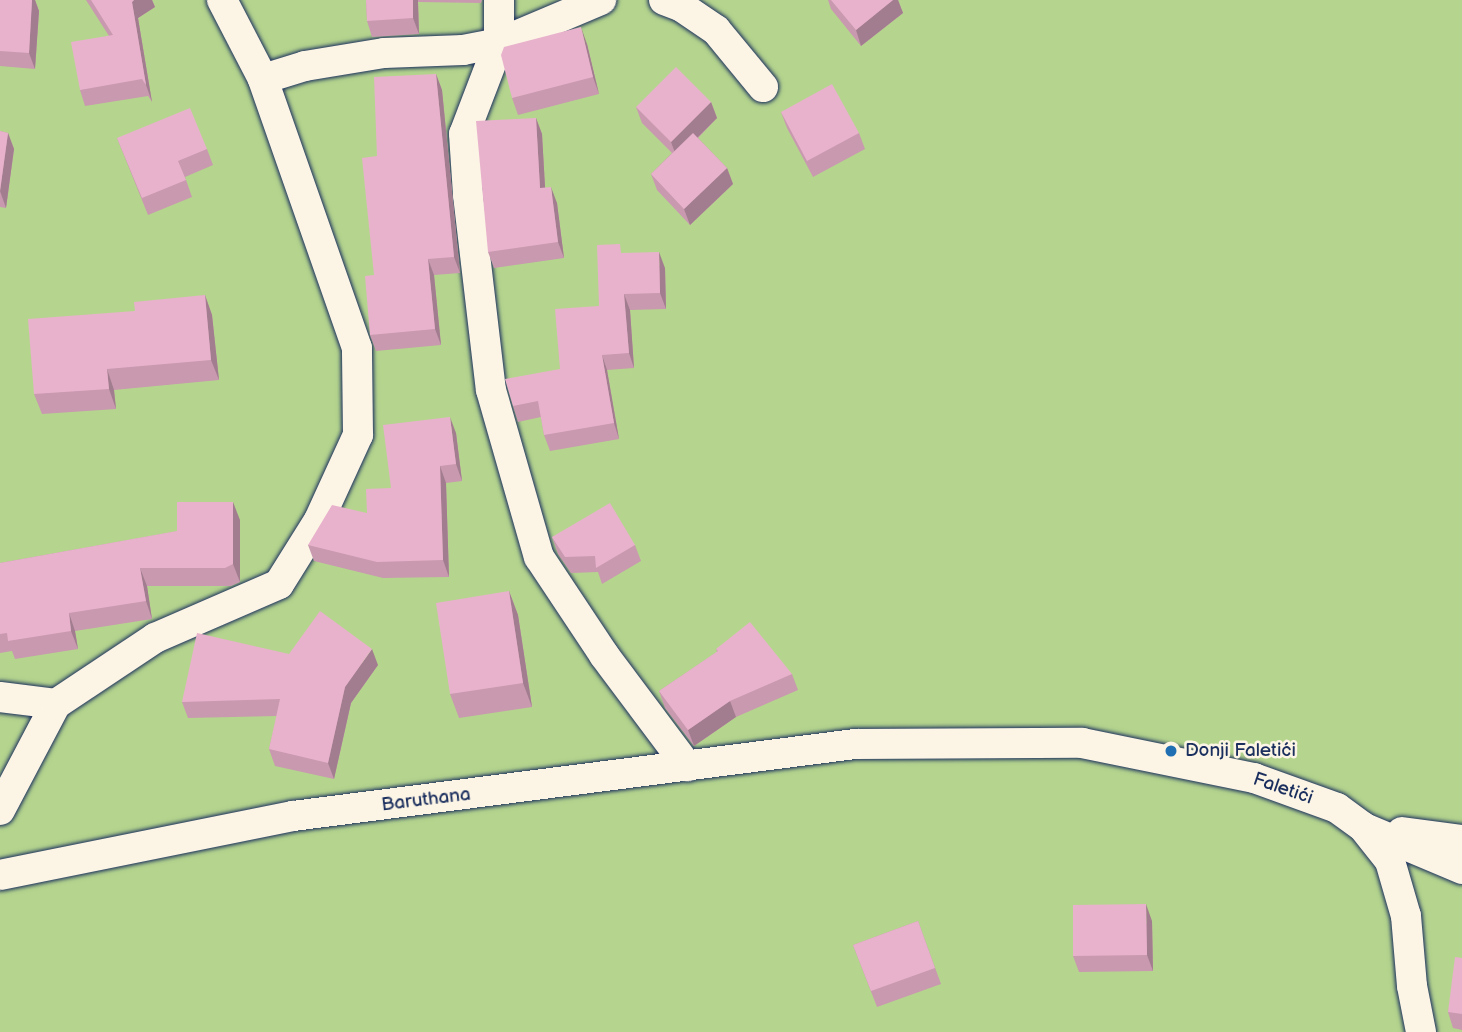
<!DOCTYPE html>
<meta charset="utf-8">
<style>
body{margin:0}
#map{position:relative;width:1462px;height:1032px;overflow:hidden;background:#f6e1de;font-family:"Balsamiq Sans",sans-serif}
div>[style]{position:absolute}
.green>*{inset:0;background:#b5d58e}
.roads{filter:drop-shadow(0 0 2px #1b2f5e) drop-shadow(0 0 2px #1b2f5e)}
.minor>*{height:30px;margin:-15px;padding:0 15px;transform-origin:15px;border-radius:15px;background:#fcf5e5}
.wall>*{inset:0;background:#c899af}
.shaded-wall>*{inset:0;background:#a27d8f}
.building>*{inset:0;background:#e8b2cc}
.dots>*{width:19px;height:19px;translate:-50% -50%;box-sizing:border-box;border:4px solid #fcf5e5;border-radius:50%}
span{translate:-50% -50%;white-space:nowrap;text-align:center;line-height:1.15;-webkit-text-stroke:5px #fcf5e5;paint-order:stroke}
.poi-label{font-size:19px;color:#1b2f5e}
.left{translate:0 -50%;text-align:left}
.street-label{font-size:19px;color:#1b2f5e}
</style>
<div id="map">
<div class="green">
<div style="clip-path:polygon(0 0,1462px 0,1462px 1032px,0 1032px)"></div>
</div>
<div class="roads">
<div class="minor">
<div style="left:499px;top:0;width:43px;rotate:90deg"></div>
<div style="left:499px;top:43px;width:97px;rotate:111deg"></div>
<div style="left:464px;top:134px;width:61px;rotate:86.2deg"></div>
<div style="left:468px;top:195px;width:196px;rotate:83.3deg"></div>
<div style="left:491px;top:390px;width:174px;rotate:74deg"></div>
<div style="left:539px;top:557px;width:118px;rotate:56.4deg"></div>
<div style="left:604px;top:655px;width:139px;rotate:53.2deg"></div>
<div style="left:664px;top:0;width:19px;rotate:21deg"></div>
<div style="left:682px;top:7px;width:41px;rotate:34.1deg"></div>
<div style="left:716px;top:30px;width:74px;rotate:50.5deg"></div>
<div style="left:263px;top:79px;width:44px;rotate:-17.2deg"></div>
<div style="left:305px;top:66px;width:80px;rotate:-9.3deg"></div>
<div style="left:384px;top:53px;width:79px;rotate:-2.2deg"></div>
<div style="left:463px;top:50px;width:37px;rotate:-11deg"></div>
<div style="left:499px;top:43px;width:111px;rotate:-22.9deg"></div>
<div style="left:0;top:697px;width:56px;rotate:7.1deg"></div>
<div style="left:0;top:810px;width:120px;rotate:-62.2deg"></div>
<div style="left:56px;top:704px;width:119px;rotate:-33.7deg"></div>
<div style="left:155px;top:638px;width:135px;rotate:-23.5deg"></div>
<div style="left:279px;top:584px;width:75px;rotate:-58deg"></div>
<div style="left:319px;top:520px;width:94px;rotate:-65.4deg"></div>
<div style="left:358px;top:435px;width:87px;rotate:-90.7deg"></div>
<div style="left:357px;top:348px;width:285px;rotate:-109.3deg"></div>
<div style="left:263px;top:79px;width:89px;rotate:-117.4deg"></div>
<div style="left:1367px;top:829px;width:103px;rotate:22.8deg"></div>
<div style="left:1402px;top:832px;width:61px;rotate:7.6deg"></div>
<div style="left:0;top:875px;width:299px;rotate:-11.4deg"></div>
<div style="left:293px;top:816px;width:567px;rotate:-7.3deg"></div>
<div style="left:855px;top:744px;width:227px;rotate:-0.3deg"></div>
<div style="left:1082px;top:743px;width:176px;rotate:11.5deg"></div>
<div style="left:1254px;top:778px;width:88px;rotate:19.9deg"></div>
<div style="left:1337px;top:808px;width:32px;rotate:36deg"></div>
<div style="left:1363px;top:827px;width:43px;rotate:51.5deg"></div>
<div style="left:1390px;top:861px;width:57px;rotate:73.8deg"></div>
<div style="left:1406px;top:916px;width:70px;rotate:85.1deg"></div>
<div style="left:1412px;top:986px;width:47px;rotate:78.9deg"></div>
</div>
</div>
<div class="wall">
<div style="clip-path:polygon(0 0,35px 0,39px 11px,35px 69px,0 66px)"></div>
<div style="clip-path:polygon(86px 0,152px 0,155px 7px,138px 18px,152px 102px,148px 96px,85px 106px,80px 90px,109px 36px)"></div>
<div style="clip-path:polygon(366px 0,482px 0,481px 3px,418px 2px,419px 34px,372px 37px,367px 21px)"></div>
<div style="clip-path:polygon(828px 0,898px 0,903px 13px,861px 46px,831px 9px)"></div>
<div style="clip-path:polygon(587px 44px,599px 94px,518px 115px,512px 98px)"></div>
<div style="clip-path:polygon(436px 74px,442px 90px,460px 273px,434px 275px,441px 345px,376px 351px,370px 335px,374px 275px,377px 156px)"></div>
<div style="clip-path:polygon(711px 102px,717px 118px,698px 138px,727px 168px,733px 184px,690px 225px,657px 190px,651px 174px,672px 153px,642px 123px,636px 107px)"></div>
<div style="clip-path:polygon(781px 112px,859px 133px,865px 149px,813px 177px,787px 128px)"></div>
<div style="clip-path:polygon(536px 118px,542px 134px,545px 187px,557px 203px,564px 258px,494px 268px,488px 252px)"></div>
<div style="clip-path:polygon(0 131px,8px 133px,14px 149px,6px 208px,0 207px)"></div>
<div style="clip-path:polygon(117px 138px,207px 149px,213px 165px,185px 177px,192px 197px,148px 215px)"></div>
<div style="clip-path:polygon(623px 253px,665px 268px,666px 309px,630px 310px,634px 368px,607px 370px,619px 439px,550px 451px,544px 435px,541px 417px,518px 422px,513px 406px,560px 369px,599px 306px)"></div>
<div style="clip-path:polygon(205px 295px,212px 315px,219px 380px,114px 390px,116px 409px,42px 414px,34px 394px,135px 311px)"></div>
<div style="clip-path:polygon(456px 433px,462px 481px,446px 483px,449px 577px,383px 578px,314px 561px,308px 545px,367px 513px,391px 488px)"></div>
<div style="clip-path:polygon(240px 520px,240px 582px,231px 586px,147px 586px,152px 619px,75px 631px,78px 649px,15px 659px,12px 651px,0 653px,0 563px)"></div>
<div style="clip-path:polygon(552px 537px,635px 545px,641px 561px,602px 584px,598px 572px,571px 573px,558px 554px)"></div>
<div style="clip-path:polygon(509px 591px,518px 615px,532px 707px,459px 718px,450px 694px)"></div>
<div style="clip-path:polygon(716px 649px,792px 674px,798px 690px,736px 717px,694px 746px,665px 708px,659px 691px,717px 652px)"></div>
<div style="clip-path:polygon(289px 654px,378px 665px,351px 703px,334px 779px,275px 766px,269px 749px,277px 716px,188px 718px,182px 702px)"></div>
<div style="clip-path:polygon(918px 921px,941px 984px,877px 1007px,853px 945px)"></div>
<div style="clip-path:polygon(1152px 921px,1153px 971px,1079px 972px,1073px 956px)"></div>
<div style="clip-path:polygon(1462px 958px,1462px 1030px,1453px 1028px,1448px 1012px)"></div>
</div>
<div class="shaded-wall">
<div style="clip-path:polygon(32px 0,35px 0,39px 11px,35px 69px,29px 53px)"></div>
<div style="clip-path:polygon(134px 0,152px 0,155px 7px,138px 18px,152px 102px,146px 85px,132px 2px)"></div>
<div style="clip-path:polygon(413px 0,418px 0,418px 2px,419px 34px,413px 18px)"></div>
<div style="clip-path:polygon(893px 0,898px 0,903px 13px,861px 46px,856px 30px)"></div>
<div style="clip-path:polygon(581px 27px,587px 44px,599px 94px,593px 77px)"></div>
<div style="clip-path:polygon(436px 74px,442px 90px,460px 273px,454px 257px)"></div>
<div style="clip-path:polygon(711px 102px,717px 118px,677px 158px,671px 142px)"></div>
<div style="clip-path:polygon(536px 118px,542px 134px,546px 204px,540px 188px)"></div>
<div style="clip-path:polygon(8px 133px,14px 149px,6px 208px,0 191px)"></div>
<div style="clip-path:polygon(727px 168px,733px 184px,690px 225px,684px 209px)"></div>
<div style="clip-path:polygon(551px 187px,557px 203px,564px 258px,558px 242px)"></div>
<div style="clip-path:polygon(659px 252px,665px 268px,666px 309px,660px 293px)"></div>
<div style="clip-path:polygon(428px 259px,434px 275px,441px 345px,435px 329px)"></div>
<div style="clip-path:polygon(624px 294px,630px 310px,634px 368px,629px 353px)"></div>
<div style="clip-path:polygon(205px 295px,212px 315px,219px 380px,211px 360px)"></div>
<div style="clip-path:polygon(602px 355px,607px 370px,619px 439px,614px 423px)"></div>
<div style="clip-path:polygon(107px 369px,114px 390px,116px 409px,109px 389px)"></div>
<div style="clip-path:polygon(450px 417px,456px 433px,462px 481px,456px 464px)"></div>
<div style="clip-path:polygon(440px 466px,446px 483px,449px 577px,443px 560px)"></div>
<div style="clip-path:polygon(233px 502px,240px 520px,240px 582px,233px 564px)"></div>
<div style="clip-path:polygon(140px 568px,147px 586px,152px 619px,146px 601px)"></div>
<div style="clip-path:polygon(509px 591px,518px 615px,532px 707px,523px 683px)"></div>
<div style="clip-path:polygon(69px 613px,75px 631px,78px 649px,71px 631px)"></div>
<div style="clip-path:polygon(372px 649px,378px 665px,351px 703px,334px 779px,328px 763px,345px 687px)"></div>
<div style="clip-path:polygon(730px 701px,736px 717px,694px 746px,688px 730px)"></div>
<div style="clip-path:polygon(1146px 904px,1152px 921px,1153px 971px,1147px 955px)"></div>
</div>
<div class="building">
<div style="clip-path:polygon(0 0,32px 0,29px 53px,0 51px)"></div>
<div style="clip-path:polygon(91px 0,134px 0,132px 2px,146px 85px,142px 79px,80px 90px,71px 42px,113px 35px)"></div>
<div style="clip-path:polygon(366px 0,413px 0,413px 18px,367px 21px)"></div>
<div style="clip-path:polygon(831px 0,893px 0,856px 30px)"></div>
<div style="clip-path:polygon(581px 27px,593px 77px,512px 98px,501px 55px,504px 47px)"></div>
<div style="clip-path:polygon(676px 67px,711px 102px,671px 142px,636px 107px)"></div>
<div style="clip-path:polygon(436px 74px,454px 257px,428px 259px,435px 329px,370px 335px,365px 276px,374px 275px,362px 158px,377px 156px,374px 77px)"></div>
<div style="clip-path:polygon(832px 84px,859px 133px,807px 161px,781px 112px)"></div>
<div style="clip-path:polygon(190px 108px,207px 149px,178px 161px,186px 180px,142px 198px,117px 138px)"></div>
<div style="clip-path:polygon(536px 118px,540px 188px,551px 187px,558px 242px,488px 252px,476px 121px)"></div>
<div style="clip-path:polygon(0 131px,8px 133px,0 191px)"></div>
<div style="clip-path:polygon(693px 133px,727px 168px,684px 209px,651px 174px)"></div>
<div style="clip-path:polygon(620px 244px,621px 253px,659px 252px,660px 293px,624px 294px,629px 353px,602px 355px,614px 423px,544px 435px,538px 401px,513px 406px,505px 379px,560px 369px,555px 309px,599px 306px,597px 245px)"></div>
<div style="clip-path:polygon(205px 295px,211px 360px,107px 369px,109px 389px,34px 394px,28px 319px,135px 311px,134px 302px)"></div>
<div style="clip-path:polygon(450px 417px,456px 464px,440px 466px,443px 560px,377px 562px,308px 545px,332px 505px,367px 513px,366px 489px,391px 488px,383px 425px)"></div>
<div style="clip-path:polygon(177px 502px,233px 502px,233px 564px,225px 568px,140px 568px,146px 601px,69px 613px,71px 631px,8px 641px,7px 633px,0 634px,0 563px,177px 531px)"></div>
<div style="clip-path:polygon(610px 503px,635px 545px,596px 568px,595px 556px,565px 557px,552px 537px)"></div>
<div style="clip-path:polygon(509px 591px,523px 683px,450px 694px,436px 603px)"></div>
<div style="clip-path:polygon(320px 611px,372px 649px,345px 687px,328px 763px,269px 749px,280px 699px,182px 702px,197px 633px,289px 654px)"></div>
<div style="clip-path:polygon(750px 622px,792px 674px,730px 701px,688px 730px,659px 691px,718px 651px,716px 649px)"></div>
<div style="clip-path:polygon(1146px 904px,1147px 955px,1073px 956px,1073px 905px)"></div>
<div style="clip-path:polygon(918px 921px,935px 968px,871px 991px,853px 945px)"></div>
<div style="clip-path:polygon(1455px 957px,1462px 958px,1462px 1014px,1448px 1012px)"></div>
</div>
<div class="dots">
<div style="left:1171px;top:751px;background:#1f6fb2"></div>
</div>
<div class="poi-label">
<span class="left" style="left:1185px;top:751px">Donji Faletići</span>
</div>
<div class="street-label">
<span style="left:1283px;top:789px;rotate:19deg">Faletići</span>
<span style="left:426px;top:800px;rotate:-7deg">Baruthana</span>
</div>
</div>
